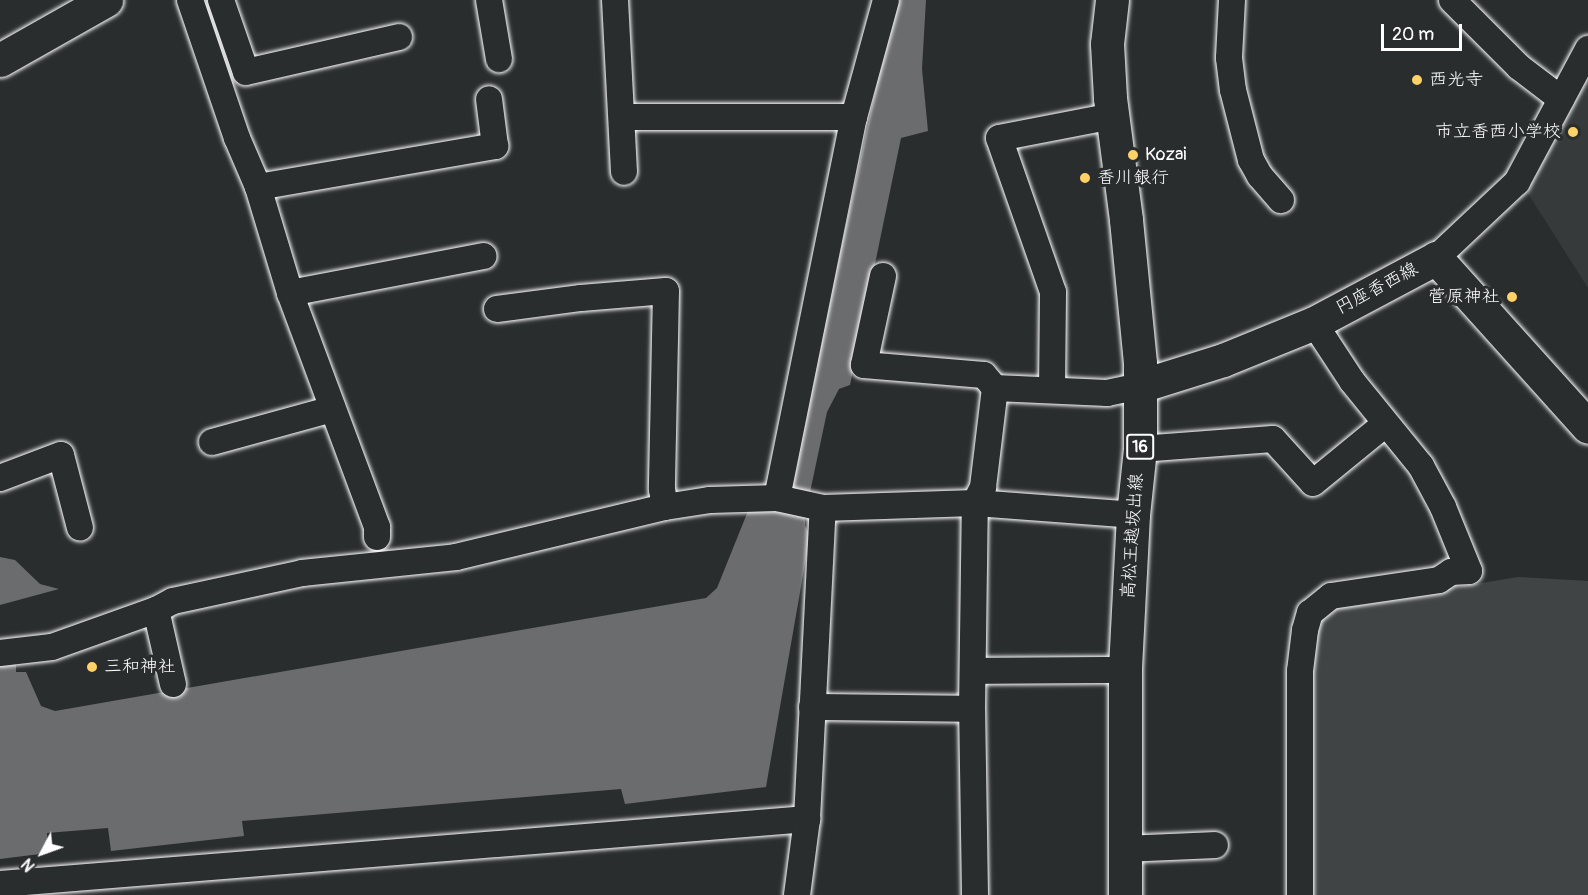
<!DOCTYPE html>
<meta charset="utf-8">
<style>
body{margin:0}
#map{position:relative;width:1588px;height:895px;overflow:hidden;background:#2a2d2e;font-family:Pangolin,"Klee One",sans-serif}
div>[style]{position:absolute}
.built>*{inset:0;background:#373a3b}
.green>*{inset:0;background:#414445}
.water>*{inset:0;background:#6a6c6d}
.roads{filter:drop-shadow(0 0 2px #fff) drop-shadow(0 0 2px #fff)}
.minor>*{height:26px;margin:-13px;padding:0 13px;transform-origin:13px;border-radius:13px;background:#2a2d2e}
.tertiary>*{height:33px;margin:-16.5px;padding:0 16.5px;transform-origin:16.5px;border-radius:16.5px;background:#2a2d2e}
.secondary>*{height:33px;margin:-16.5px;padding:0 16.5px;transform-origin:16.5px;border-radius:16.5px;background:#2a2d2e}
.primary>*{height:33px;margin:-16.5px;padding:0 16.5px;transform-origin:16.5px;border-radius:16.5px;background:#2a2d2e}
.dots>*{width:16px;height:16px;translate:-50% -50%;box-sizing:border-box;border:3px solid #2a2d2e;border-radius:50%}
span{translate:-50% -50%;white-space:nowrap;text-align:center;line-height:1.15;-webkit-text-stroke:6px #2a2d2e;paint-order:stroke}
.shield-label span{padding:2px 4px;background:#2a2d2e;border:2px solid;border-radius:4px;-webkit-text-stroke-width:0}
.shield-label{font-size:16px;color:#fff;font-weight:700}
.poi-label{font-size:18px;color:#fff}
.left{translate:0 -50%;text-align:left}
.right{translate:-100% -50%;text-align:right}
.street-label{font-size:18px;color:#fff}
.north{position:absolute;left:12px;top:823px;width:60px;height:60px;-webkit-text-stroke:4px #2a2d2e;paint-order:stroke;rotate:229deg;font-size:16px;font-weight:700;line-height:24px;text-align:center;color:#fff}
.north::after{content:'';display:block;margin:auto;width:21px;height:27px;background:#fff;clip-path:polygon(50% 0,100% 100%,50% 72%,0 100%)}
.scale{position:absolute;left:1381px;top:24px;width:81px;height:27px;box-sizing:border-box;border:3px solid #fff;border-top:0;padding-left:8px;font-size:18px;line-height:21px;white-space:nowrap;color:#fff;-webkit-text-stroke:4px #2a2d2e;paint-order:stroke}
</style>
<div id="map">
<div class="built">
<div style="clip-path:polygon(1588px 72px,1588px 288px,1527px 192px)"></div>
</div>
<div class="green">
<div style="clip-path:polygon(1518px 577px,1588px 581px,1588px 895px,1309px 895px,1314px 621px,1343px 606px)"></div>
</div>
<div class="water">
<div style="clip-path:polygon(895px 0,926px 0,922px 69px,928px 131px,901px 138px,850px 385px,839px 389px,827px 412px,805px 516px,805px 526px,810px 535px,766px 787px,625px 804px,621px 789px,242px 821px,244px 836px,111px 851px,108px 828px,47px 833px,48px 853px,0 859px,0 666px,7px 666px,8px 661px,16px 660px,16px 672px,26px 672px,41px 706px,55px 711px,706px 598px,717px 588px,748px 511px,782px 511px,791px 479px)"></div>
<div style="clip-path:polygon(0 557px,15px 560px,40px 584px,59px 589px,0 605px)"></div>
</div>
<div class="roads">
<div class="minor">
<div style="left:190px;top:0;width:146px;rotate:71.2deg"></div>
<div style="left:237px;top:138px;width:53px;rotate:66.8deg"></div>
<div style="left:258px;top:187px;width:111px;rotate:73.2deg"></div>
<div style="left:290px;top:293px;width:250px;rotate:69.6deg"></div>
<div style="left:377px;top:527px;width:10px;rotate:90deg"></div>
<div style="left:221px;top:0;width:76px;rotate:70.9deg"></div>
<div style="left:246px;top:72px;width:157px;rotate:-12.9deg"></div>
<div style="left:489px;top:0;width:60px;rotate:80.4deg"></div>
<div style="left:615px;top:0;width:172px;rotate:87deg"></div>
<div style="left:1232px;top:0;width:58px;rotate:93deg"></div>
<div style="left:1229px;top:58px;width:32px;rotate:83deg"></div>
<div style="left:1233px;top:90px;width:72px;rotate:75.6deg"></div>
<div style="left:1251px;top:160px;width:18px;rotate:61deg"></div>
<div style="left:1260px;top:176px;width:32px;rotate:49deg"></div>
<div style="left:1452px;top:0;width:95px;rotate:45deg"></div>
<div style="left:1519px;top:67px;width:53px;rotate:37.3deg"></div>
<div style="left:622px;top:117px;width:232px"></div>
<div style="left:258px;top:187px;width:241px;rotate:-9.8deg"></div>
<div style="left:495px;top:146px;width:47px;rotate:-97.3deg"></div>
<div style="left:1436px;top:258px;width:111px;rotate:-43.2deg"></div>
<div style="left:1517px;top:182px;width:151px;rotate:-61.9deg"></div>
<div style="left:883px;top:276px;width:91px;rotate:102.1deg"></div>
<div style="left:864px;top:365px;width:120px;rotate:4.8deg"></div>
<div style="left:984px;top:375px;width:17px;rotate:50deg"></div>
<div style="left:290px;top:293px;width:197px;rotate:-10.8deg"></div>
<div style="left:497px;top:309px;width:85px;rotate:-7.5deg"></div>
<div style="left:581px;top:298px;width:85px;rotate:-4.7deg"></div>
<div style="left:666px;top:291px;width:198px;rotate:91.2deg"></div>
<div style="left:662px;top:489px;width:18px;rotate:81deg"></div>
<div style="left:1052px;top:390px;width:98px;rotate:-89.4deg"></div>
<div style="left:1053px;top:292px;width:163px;rotate:-109.3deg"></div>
<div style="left:999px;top:138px;width:116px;rotate:-10.9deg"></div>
<div style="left:212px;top:442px;width:125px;rotate:-15.3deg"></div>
<div style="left:1140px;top:449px;width:133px;rotate:-4.3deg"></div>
<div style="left:1273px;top:439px;width:59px;rotate:47.7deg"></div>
<div style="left:1313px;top:483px;width:93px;rotate:-39.3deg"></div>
<div style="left:0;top:478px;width:65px;rotate:-20.7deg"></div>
<div style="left:61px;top:455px;width:75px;rotate:75.4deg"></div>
<div style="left:777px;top:498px;width:389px;rotate:-78.6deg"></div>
<div style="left:854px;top:117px;width:121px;rotate:-74.7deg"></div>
<div style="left:156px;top:610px;width:19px;rotate:-28deg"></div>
<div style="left:173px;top:601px;width:132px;rotate:-12.2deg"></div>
<div style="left:302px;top:573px;width:155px;rotate:-5.9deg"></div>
<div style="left:456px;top:557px;width:215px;rotate:-13.5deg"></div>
<div style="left:665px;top:507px;width:46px;rotate:-8.8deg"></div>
<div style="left:710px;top:500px;width:67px;rotate:-1.7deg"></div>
<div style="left:777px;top:498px;width:47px;rotate:12.3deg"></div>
<div style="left:0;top:653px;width:52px;rotate:-6.6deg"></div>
<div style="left:52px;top:647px;width:110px;rotate:-19.6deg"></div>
<div style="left:156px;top:610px;width:76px;rotate:77.1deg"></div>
<div style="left:973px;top:671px;width:152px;rotate:-0.4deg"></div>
<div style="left:812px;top:707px;width:160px;rotate:0.7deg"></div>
<div style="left:1125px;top:849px;width:90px;rotate:-2.5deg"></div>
<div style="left:0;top:884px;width:810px;rotate:-4.6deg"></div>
<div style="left:797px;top:895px;width:77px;rotate:-82.5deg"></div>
<div style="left:807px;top:819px;width:311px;rotate:-87.1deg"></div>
<div style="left:823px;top:508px;width:152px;rotate:-1.9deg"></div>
<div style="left:975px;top:503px;width:18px;rotate:-63deg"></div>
<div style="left:983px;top:487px;width:100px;rotate:-83.1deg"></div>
<div style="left:995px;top:388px;width:112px;rotate:2.6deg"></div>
<div style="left:1107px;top:393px;width:34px;rotate:-12deg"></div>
<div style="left:975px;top:895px;width:186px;rotate:-90.9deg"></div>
<div style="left:972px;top:709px;width:206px;rotate:-89.2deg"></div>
<div style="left:975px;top:503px;width:158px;rotate:4.3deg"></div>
<div style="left:1300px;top:895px;width:224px;rotate:-90deg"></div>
<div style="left:1300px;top:671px;width:41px;rotate:-83deg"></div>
<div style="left:1305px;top:630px;width:18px;rotate:-74deg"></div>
<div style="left:1310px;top:613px;width:27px;rotate:-39deg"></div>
<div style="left:1331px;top:596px;width:109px;rotate:-8.4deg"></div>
<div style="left:1439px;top:580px;width:14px;rotate:-34deg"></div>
<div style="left:1451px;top:572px;width:18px;rotate:-3deg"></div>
<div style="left:1469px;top:571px;width:69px;rotate:-112.1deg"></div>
<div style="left:1443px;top:507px;width:47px;rotate:-118.2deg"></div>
<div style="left:1421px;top:466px;width:109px;rotate:-129.1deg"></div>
<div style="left:1352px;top:381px;width:69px;rotate:-123.2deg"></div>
</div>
<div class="tertiary">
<div style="left:0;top:60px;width:122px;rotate:-29.5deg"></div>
</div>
<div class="secondary">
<div style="left:1140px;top:386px;width:87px;rotate:-17.4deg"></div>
<div style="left:1223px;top:360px;width:98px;rotate:-22.1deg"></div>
<div style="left:1314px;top:323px;width:138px;rotate:-28deg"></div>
<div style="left:1436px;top:258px;width:227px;rotate:48deg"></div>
</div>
<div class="primary">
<div style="left:1112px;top:0;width:44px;rotate:96.5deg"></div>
<div style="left:1107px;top:44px;width:54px;rotate:86.8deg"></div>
<div style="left:1110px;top:98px;width:123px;rotate:82.5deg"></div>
<div style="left:1126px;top:220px;width:144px;rotate:84.4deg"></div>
<div style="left:1140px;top:363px;width:86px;rotate:90deg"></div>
<div style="left:1140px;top:449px;width:66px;rotate:96.1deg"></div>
<div style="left:1133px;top:515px;width:155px;rotate:93deg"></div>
<div style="left:1125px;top:670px;width:225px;rotate:90deg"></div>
</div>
</div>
<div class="dots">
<div style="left:1417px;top:80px;background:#ffd166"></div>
<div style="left:1573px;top:132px;background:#ffd166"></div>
<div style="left:1133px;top:155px;background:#ffd166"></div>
<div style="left:1085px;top:178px;background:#ffd166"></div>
<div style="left:1512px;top:297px;background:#ffd166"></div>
<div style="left:92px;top:667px;background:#ffd166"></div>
</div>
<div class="shield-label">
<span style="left:1140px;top:447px">16</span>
</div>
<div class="poi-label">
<span class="left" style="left:1429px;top:80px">西光寺</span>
<span class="right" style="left:1561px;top:132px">市立香西小学校</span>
<span class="left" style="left:1145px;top:155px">Kozai</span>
<span class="left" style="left:1097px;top:178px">香川銀行</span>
<span class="right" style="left:1500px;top:297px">菅原神社</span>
<span class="left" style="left:104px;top:667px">三和神社</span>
</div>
<div class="street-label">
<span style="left:1377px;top:289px;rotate:-28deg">円座香西線</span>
<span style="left:1133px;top:536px;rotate:-86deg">高松王越坂出線</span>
</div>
<div class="north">N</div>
<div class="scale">20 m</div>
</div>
